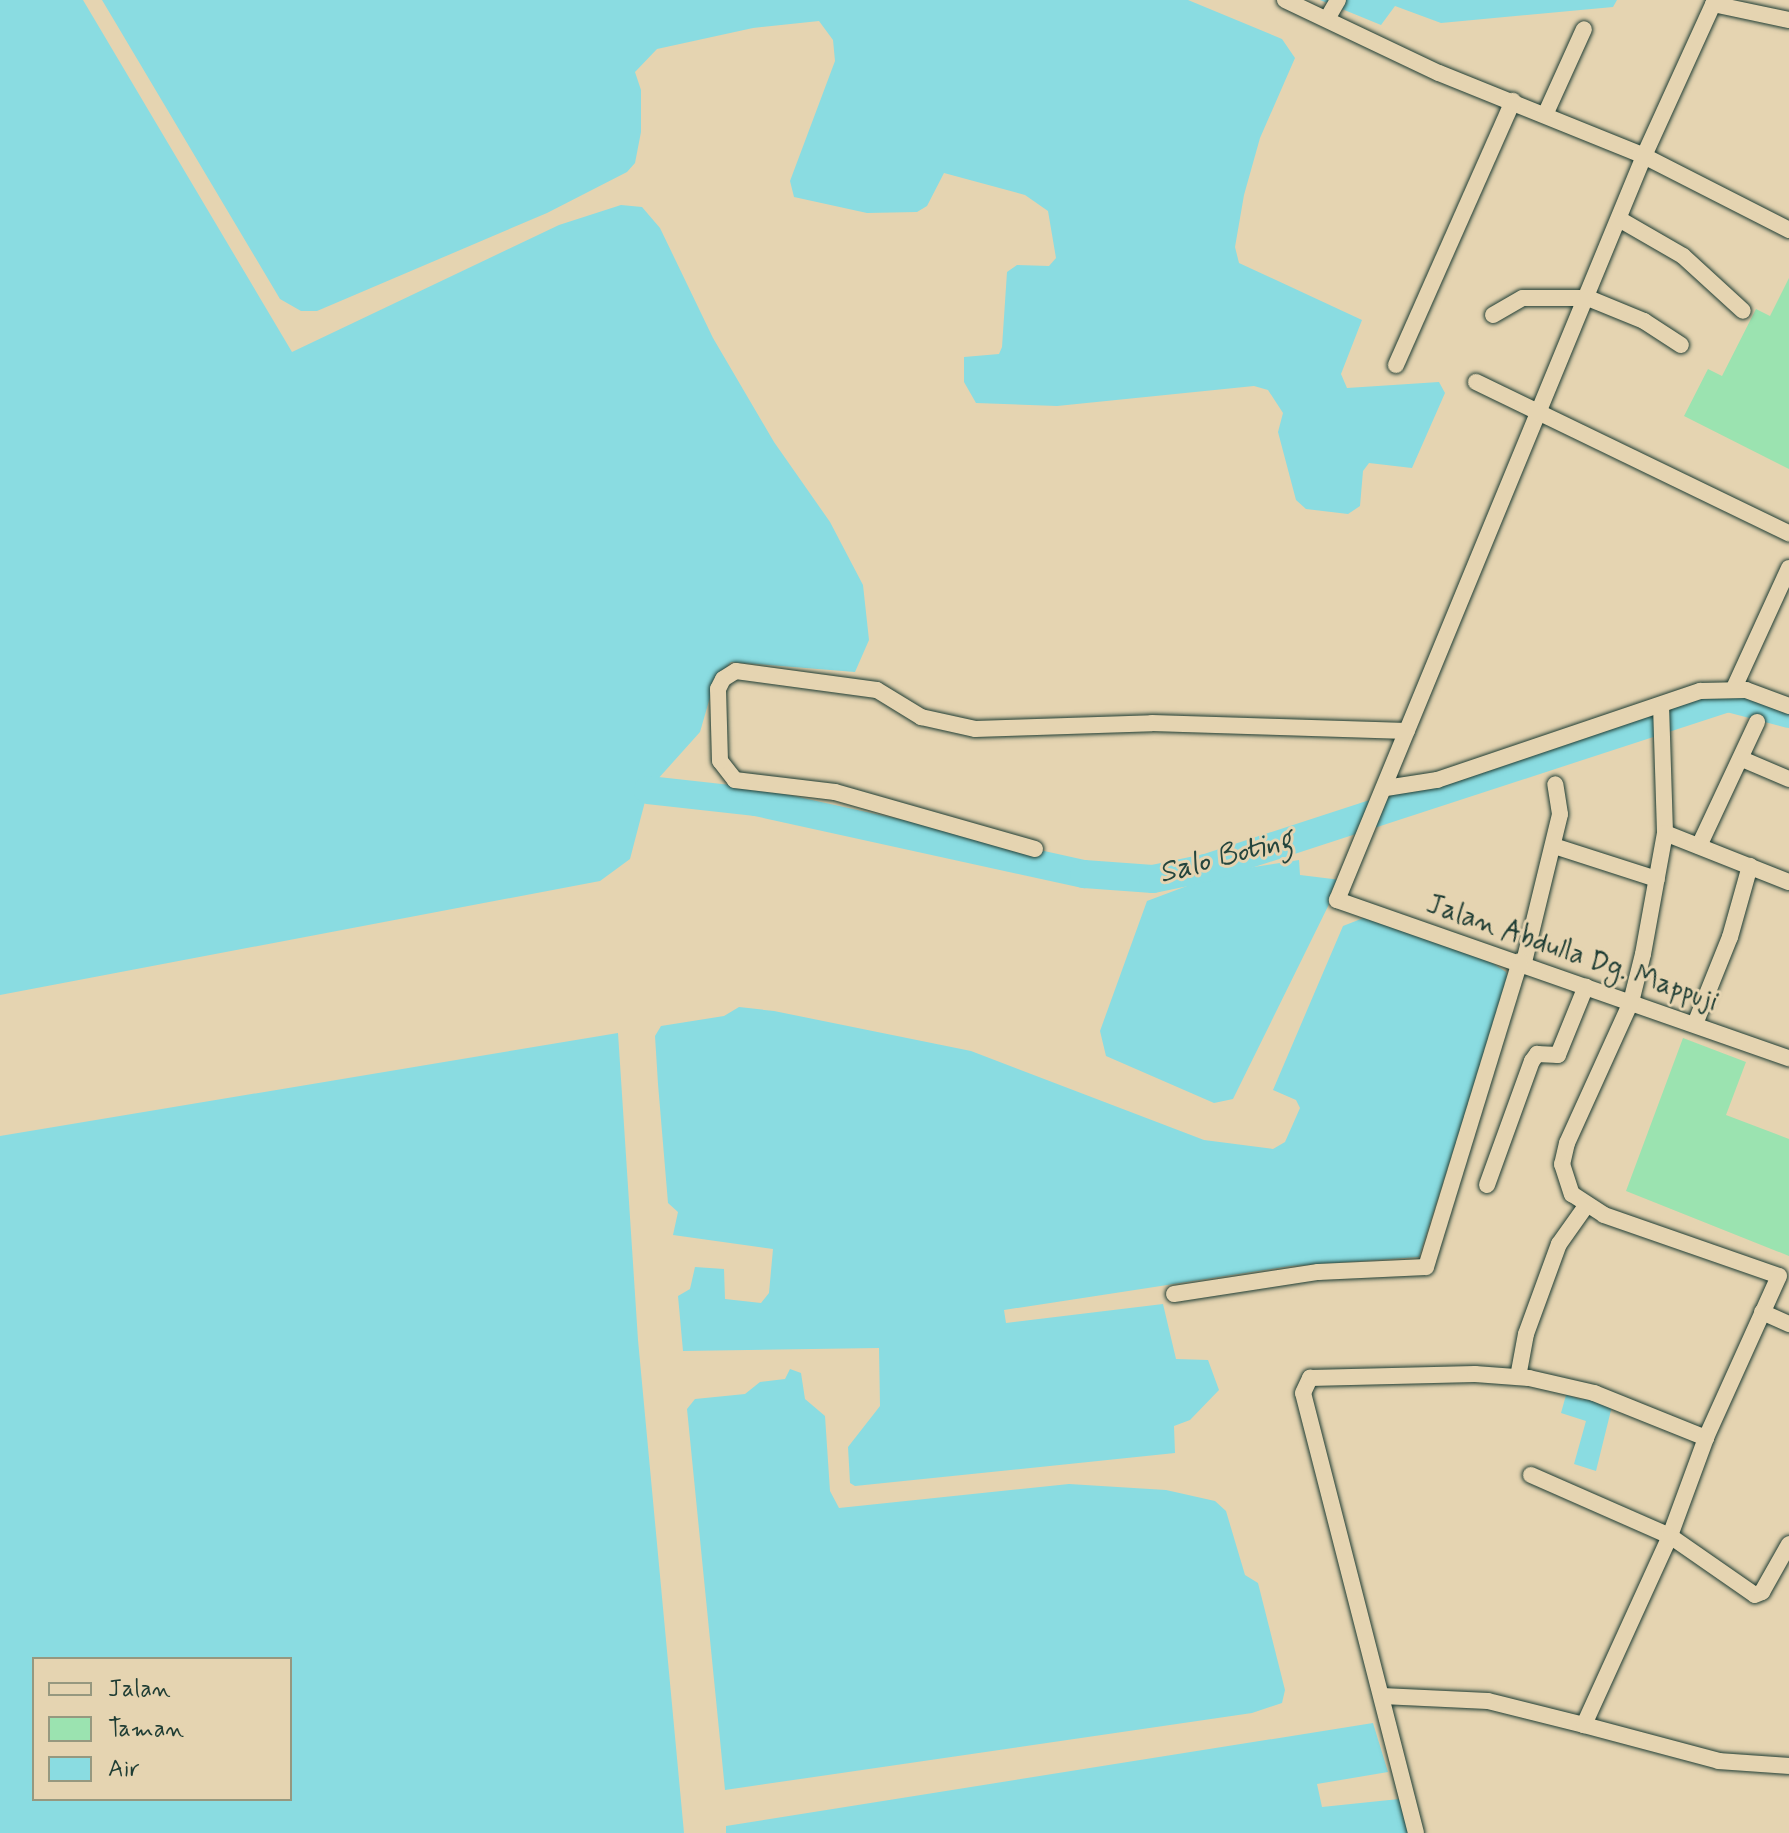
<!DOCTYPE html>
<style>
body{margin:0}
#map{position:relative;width:1789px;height:1833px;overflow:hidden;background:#e5d4b1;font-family:Mynerve,sans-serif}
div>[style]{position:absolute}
.green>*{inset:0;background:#9be3b0}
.water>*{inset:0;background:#8adce1}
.river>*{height:28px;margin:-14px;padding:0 14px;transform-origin:14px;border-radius:14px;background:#8adce1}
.roads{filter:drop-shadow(0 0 2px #1f3d34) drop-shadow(0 0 2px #1f3d34)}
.minor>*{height:16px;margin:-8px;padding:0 8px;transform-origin:8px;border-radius:8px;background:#e5d4b1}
span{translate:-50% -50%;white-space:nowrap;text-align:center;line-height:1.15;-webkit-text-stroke:6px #e5d4b1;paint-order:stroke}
.street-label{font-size:28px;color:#1f3d34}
.water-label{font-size:30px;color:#24453d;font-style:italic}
.legend{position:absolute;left:32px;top:1657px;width:260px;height:144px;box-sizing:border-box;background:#e5d4b1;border:2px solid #96987f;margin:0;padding:10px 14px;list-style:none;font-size:24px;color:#1f3d34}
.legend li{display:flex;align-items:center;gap:16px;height:40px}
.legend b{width:40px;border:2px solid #96987f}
</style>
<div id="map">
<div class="green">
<div style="clip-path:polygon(1789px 278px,1789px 469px,1684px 416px,1708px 369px,1722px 376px,1756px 309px,1770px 316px)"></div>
<div style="clip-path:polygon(1683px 1038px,1746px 1062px,1726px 1115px,1789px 1139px,1789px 1256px,1626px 1191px)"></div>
</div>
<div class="water">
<div style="clip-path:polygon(0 0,83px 0,292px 352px,559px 225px,621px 205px,642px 207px,660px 228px,713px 338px,774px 442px,830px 522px,863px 585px,869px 640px,855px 672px,731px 662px,715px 680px,700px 732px,648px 790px,630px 859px,600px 881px,0 995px)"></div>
<div style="clip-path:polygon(102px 0,1188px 0,1282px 39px,1295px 58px,1260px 138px,1244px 195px,1235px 247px,1239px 263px,1362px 320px,1341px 374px,1347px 388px,1439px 382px,1445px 393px,1412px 468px,1369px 463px,1363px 471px,1360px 506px,1348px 514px,1306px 509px,1296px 500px,1278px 432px,1283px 413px,1268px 390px,1254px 386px,1057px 406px,976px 403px,964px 382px,964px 357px,999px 354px,1002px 347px,1007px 272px,1017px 265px,1049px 266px,1056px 258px,1048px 211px,1025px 195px,944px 173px,927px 206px,917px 212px,867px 213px,794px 197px,790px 181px,835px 61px,833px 40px,819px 21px,753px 28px,657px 49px,635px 72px,641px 90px,641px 132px,635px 163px,627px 172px,547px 213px,317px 311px,301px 311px,280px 299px)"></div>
<div style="clip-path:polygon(1320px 0,1617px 0,1613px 7px,1441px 23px,1395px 6px,1381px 25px)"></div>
<div style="clip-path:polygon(1299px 860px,1300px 875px,1341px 880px,1233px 1099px,1214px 1103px,1106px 1056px,1100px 1031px,1147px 901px,1227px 871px)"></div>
<div style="clip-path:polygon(1366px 917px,1486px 959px,1506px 972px,1508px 981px,1419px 1257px,1291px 1266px,1004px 1310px,1006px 1323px,1163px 1304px,1176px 1359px,1208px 1360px,1219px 1390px,1190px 1420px,1174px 1426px,1175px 1453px,855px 1486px,850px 1483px,848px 1447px,880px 1406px,879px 1348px,683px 1351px,678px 1296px,690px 1289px,695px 1267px,724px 1269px,725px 1299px,761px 1303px,769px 1293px,773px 1249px,673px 1235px,678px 1212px,668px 1203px,658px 1084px,655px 1036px,661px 1026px,724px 1016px,739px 1007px,774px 1011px,971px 1051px,1204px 1140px,1273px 1149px,1285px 1142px,1300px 1108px,1296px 1100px,1273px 1090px,1343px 926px)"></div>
<div style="clip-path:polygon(evenodd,618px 1033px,638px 1340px,684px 1833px,0 1833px,0 1136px,618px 1033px,34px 1659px,290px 1659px,290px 1799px,34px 1799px,34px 1659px)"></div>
<div style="clip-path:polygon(790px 1369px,801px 1373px,805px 1399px,825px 1416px,830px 1491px,839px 1508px,1069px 1484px,1166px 1490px,1215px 1501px,1226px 1511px,1245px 1575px,1258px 1583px,1285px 1690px,1282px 1703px,1252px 1713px,725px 1790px,687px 1409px,695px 1399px,745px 1394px,760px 1382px,785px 1379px)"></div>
<div style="clip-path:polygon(1585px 1394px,1613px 1402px,1596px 1471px,1574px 1464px,1586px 1421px,1561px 1413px,1566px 1395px,1583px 1400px)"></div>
<div style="clip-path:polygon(1373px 1723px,1388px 1772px,1317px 1784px,1322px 1807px,1399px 1799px,1409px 1833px,726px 1833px,726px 1826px)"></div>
</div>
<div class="river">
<div style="left:648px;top:790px;width:109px;rotate:6.3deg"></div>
<div style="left:756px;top:802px;width:336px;rotate:12.4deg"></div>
<div style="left:1084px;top:874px;width:69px;rotate:4.1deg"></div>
<div style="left:1153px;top:879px;width:54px;rotate:-11.7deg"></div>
<div style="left:1206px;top:868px;width:549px;rotate:-18.04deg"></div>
<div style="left:1728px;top:698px;width:63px;rotate:14.7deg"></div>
</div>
<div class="roads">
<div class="minor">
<div style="left:1285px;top:0;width:170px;rotate:25.4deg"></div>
<div style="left:1439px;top:73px;width:221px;rotate:22deg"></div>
<div style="left:1644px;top:156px;width:163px;rotate:27deg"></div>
<div style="left:1715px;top:0;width:171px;rotate:114.5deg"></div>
<div style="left:1644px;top:156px;width:805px;rotate:112.42deg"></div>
<div style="left:1337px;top:900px;width:479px;rotate:19.3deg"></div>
<div style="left:1713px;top:4px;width:78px;rotate:11.9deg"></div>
<div style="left:1327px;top:19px;width:22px;rotate:-60deg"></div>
<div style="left:1545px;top:115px;width:94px;rotate:-65.6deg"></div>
<div style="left:1619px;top:219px;width:74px;rotate:30deg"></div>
<div style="left:1683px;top:256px;width:81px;rotate:42.5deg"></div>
<div style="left:1493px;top:315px;width:34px;rotate:-30deg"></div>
<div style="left:1523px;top:298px;width:65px"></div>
<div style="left:1588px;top:298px;width:61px;rotate:22.3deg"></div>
<div style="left:1644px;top:321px;width:44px;rotate:33deg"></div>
<div style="left:1396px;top:365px;width:289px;rotate:-66.1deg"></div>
<div style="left:1476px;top:382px;width:348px;rotate:25.8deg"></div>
<div style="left:1734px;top:688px;width:132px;rotate:-65.4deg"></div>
<div style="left:1661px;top:705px;width:128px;rotate:88.2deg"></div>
<div style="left:1665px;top:833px;width:123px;rotate:100.3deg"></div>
<div style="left:1643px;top:954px;width:49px;rotate:104deg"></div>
<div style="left:1631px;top:1002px;width:155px;rotate:114.4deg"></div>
<div style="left:1567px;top:1143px;width:22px;rotate:103deg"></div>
<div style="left:1562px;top:1164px;width:32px;rotate:72deg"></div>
<div style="left:1572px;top:1194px;width:38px;rotate:33deg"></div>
<div style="left:1604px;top:1215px;width:185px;rotate:19.2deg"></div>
<div style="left:1779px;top:1276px;width:178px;rotate:114.3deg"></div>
<div style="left:1742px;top:759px;width:51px;rotate:23.1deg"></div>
<div style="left:1386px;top:788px;width:52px;rotate:-8.9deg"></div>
<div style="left:1437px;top:780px;width:278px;rotate:-18.7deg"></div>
<div style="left:1700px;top:691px;width:46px;rotate:-1.2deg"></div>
<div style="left:1746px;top:690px;width:46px;rotate:20.4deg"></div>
<div style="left:1665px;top:833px;width:133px;rotate:21.6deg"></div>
<div style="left:1554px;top:846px;width:108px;rotate:17.8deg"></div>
<div style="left:1699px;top:846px;width:137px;rotate:-64.9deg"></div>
<div style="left:1035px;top:849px;width:208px;rotate:-164.1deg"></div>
<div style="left:835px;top:792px;width:101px;rotate:-173.2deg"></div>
<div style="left:735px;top:780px;width:24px;rotate:-128deg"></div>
<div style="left:720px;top:761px;width:72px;rotate:-91.6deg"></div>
<div style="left:718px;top:689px;width:11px;rotate:-63deg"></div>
<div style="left:723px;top:679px;width:15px;rotate:-32deg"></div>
<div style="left:736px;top:671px;width:142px;rotate:7.7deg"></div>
<div style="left:877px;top:690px;width:52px;rotate:31.5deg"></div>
<div style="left:921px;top:717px;width:55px;rotate:12.5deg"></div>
<div style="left:975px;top:729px;width:177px;rotate:-1.9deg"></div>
<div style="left:1152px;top:723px;width:255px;rotate:1.8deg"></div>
<div style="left:1524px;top:962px;width:152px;rotate:-76.3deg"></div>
<div style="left:1560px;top:814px;width:30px;rotate:-99deg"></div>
<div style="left:1695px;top:1024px;width:94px;rotate:-68.1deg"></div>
<div style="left:1730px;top:937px;width:74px;rotate:-74.3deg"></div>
<div style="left:1487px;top:1185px;width:132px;rotate:-70.1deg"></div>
<div style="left:1532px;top:1061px;width:9px;rotate:-54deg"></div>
<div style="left:1537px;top:1054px;width:21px;rotate:3deg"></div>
<div style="left:1558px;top:1055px;width:74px;rotate:-67.9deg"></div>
<div style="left:1174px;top:1294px;width:146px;rotate:-8.7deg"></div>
<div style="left:1318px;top:1272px;width:108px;rotate:-2.7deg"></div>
<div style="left:1426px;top:1267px;width:320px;rotate:-72.9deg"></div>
<div style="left:1762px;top:1312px;width:30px;rotate:24deg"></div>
<div style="left:1518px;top:1377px;width:44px;rotate:-79.5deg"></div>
<div style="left:1526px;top:1334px;width:96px;rotate:-69.9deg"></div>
<div style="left:1559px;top:1244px;width:47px;rotate:-54.6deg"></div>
<div style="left:1531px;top:1475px;width:152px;rotate:23.7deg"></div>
<div style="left:1670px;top:1536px;width:103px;rotate:34.8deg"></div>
<div style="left:1755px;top:1595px;width:8px;rotate:-23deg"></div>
<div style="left:1762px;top:1592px;width:55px;rotate:-60.6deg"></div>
<div style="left:1382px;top:1696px;width:106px;rotate:2.7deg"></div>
<div style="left:1488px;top:1701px;width:99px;rotate:14deg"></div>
<div style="left:1416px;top:1833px;width:454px;rotate:-104.4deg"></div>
<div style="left:1303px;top:1393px;width:17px;rotate:-65deg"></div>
<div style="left:1310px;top:1378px;width:165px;rotate:-1.4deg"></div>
<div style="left:1475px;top:1374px;width:54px;rotate:4.2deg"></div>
<div style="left:1529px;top:1378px;width:67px;rotate:13deg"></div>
<div style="left:1594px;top:1393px;width:121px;rotate:21.9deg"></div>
<div style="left:1706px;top:1438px;width:104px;rotate:110.2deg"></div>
<div style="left:1670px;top:1536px;width:208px;rotate:114.5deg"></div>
<div style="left:1584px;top:1725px;width:140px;rotate:14.9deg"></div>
<div style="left:1719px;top:1761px;width:70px;rotate:4.1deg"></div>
</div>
</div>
<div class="street-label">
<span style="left:1572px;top:954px;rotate:19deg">Jalan Abdulla Dg. Mappuji</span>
</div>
<div class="water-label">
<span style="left:1226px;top:857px;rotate:-15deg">Salo Boting</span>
</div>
<ul class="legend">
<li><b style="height:10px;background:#e5d4b1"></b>Jalan</li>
<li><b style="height:22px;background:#9be3b0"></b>Taman</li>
<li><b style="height:22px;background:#8adce1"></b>Air</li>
</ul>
</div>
